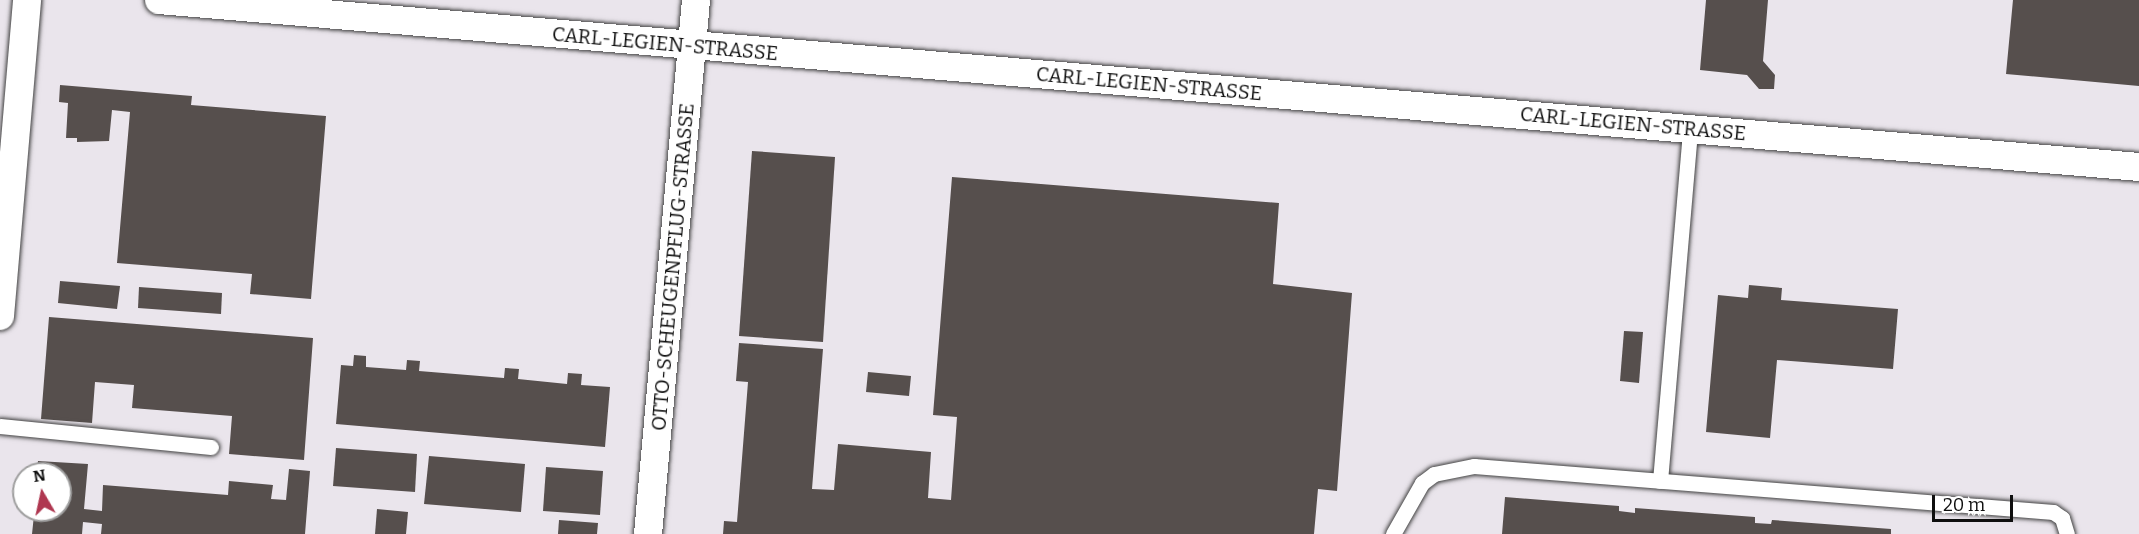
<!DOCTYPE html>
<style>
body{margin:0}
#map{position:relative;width:2139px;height:534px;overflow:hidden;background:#fdfaf3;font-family:Bitter,serif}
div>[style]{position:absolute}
.industrial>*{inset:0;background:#eae5ec}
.building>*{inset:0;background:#564f4d}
.roads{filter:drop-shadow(0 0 2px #424242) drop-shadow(0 0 2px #424242)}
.lane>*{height:15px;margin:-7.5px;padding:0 7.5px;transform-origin:7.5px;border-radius:7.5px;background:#fff}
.street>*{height:28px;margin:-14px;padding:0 14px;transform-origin:14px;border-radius:14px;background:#fff}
span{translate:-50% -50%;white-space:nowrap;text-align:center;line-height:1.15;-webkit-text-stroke:6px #fff;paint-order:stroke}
.street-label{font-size:20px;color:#0f0f0f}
.north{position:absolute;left:12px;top:462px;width:60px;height:60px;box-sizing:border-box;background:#fff;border:2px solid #9f9f9f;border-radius:50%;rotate:351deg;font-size:16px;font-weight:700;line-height:24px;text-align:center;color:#0f0f0f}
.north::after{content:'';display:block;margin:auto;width:21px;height:27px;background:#af3750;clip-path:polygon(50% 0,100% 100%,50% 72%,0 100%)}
.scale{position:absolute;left:1932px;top:495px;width:81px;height:27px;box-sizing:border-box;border:3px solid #0f0f0f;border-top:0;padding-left:8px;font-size:18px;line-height:21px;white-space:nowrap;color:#0f0f0f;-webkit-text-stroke:4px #fff;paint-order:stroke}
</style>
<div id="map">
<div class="industrial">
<div style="clip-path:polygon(evenodd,0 0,2139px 0,2139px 534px,0 534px,0 0,24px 474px,60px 474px,60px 510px,24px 510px,24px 474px)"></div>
</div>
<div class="building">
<div style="clip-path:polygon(1706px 0,1768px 0,1763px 61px,1775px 75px,1774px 89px,1759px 89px,1747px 75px,1700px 70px)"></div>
<div style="clip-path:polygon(2013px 0,2139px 0,2139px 86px,2006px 74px)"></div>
<div style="clip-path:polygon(60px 85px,192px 96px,191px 105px,326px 116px,311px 299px,250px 294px,252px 274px,117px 263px,130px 112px,112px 110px,109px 141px,77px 142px,77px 138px,66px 138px,68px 103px,59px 102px)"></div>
<div style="clip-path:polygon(752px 151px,835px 157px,823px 342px,739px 336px)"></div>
<div style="clip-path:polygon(952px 177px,1279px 203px,1273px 284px,1352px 293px,1337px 491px,1318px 489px,1314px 534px,723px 534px,724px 521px,737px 522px,748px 382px,736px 381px,739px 343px,823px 349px,812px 489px,834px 490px,838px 444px,931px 452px,928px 498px,951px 500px,957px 417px,933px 415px)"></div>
<div style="clip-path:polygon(60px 281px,120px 286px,117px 309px,58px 303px)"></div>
<div style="clip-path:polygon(1749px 285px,1782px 288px,1781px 300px,1898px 309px,1893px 369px,1777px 360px,1770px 438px,1706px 432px,1718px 295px,1748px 298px)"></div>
<div style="clip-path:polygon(139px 287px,222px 293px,221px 314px,138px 308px)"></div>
<div style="clip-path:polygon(49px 317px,313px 338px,304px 460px,229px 454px,232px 416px,132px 408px,134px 385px,95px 382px,92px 423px,41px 419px)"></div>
<div style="clip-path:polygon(1624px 331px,1643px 332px,1639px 383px,1620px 381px)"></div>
<div style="clip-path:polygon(354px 355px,366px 356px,366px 367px,406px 370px,407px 360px,420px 361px,419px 371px,504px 378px,505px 368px,519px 369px,518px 379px,567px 384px,568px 373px,582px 374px,581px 385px,610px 387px,605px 447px,336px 424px,341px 365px,353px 366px)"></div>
<div style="clip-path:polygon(868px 372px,911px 376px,909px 396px,866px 392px)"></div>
<div style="clip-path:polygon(336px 448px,417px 454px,415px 492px,333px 486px)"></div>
<div style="clip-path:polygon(429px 456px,525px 464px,521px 512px,424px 504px)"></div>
<div style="clip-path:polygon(38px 461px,88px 464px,84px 509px,102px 511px,103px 485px,228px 495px,229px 481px,273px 485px,271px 499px,286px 500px,289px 469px,310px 471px,305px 534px,101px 534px,102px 524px,83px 522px,82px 534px,32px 534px,34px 515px,29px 515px,30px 510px,60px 510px,60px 474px,36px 474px)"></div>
<div style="clip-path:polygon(546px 467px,603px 471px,600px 515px,543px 511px)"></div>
<div style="clip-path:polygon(1505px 497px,1619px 506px,1619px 511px,1635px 513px,1635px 508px,1755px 517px,1755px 523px,1771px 524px,1772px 520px,1891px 529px,1891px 534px,1502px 534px)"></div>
<div style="clip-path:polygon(377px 509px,408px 512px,406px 534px,375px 534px)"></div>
<div style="clip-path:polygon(559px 520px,598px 523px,597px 534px,558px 534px)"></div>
</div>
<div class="roads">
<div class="lane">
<div style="left:0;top:426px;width:212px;rotate:5.7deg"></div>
<div style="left:1660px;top:481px;width:353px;rotate:-85.1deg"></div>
<div style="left:1393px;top:534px;width:59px;rotate:-60.4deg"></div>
<div style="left:1422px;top:483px;width:15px;rotate:-37deg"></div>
<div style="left:1434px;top:474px;width:41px;rotate:-11.3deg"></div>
<div style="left:1474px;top:466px;width:581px;rotate:4.54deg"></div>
<div style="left:2053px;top:512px;width:11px;rotate:34deg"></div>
<div style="left:2062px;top:518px;width:17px;rotate:73deg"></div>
</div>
<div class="street">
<div style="left:159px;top:0;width:1987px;rotate:4.82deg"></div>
<div style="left:0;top:316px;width:317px;rotate:-85.1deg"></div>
<div style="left:648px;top:534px;width:536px;rotate:-84.86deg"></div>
</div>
</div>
<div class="street-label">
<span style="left:665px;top:44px;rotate:5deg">CARL-LEGIEN-STRASSE</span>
<span style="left:1149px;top:84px;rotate:5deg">CARL-LEGIEN-STRASSE</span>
<span style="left:1633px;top:124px;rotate:5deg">CARL-LEGIEN-STRASSE</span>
<span style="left:673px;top:267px;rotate:-85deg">OTTO-SCHEUGENPFLUG-STRASSE</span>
</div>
<div class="north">N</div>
<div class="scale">20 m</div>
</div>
